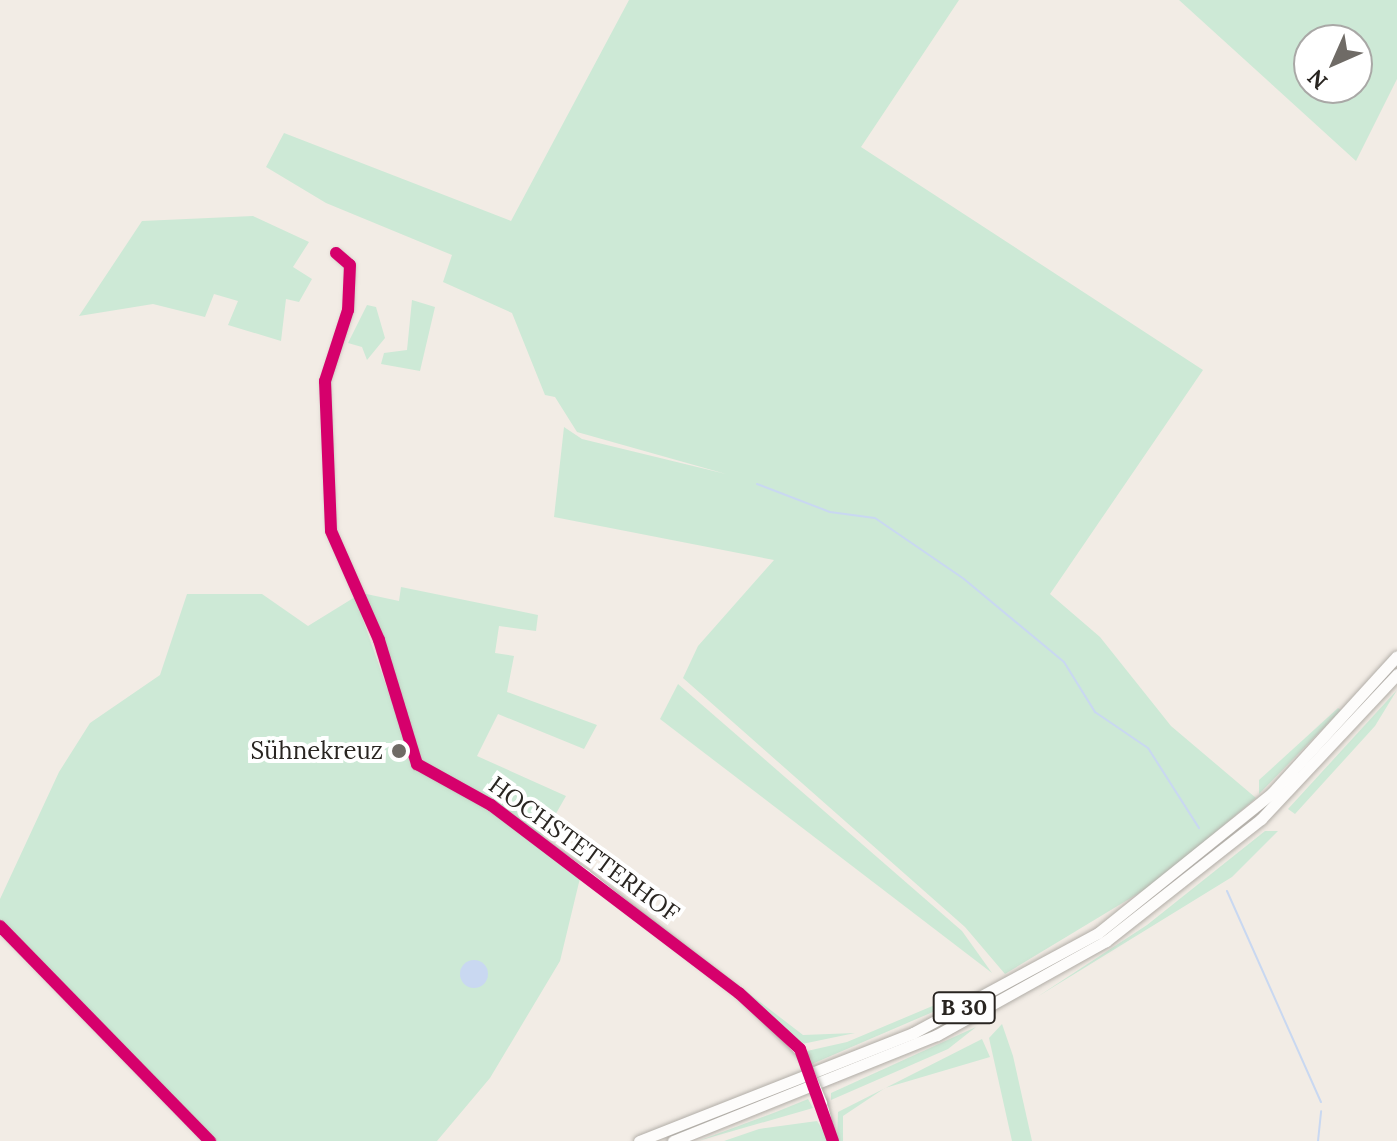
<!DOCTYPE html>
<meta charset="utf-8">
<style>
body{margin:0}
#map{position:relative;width:1397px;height:1141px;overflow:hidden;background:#f2ece5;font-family:Lora,serif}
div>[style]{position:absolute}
.green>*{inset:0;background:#cde9d6}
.water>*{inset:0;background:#c9d8f1}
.round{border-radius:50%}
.stream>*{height:2px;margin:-1px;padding:0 1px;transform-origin:1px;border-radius:1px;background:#c9d8f1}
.roads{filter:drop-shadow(0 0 2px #b1ada7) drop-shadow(0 0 2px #b1ada7)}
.minor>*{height:7px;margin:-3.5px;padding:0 3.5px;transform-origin:3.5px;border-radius:3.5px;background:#fdfcfb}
.highway>*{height:11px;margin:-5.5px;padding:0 5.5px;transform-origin:5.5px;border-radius:5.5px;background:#fdfcfb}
.bridges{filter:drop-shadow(0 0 2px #b1ada7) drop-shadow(0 0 2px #b1ada7)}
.minor-bridge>*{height:7px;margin:-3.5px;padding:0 3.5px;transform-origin:3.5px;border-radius:3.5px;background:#fdfcfb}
.cycleway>*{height:12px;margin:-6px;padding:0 6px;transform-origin:6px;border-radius:6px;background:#d6006c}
.dots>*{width:22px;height:22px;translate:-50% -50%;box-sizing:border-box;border:4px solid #fff;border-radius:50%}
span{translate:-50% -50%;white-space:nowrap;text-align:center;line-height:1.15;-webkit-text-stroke:8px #fff;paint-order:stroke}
.shield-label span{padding:2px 6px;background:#fff;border:2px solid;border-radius:6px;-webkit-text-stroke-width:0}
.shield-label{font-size:22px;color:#292521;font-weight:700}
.poi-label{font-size:24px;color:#292521}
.right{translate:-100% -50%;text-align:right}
.street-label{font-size:24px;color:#292521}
.north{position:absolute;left:1293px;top:24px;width:80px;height:80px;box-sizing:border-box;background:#fff;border:2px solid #a9a8a6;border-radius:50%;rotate:225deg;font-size:22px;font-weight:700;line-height:32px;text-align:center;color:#292521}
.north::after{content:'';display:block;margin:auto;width:28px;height:36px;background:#6f6b66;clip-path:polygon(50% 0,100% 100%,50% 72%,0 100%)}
</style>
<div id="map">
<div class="green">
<div style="clip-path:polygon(629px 0,959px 0,861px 147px,1203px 370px,1050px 594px,1100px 637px,1171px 726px,1256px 798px,1154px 884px,1005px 974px,965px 927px,683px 678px,698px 646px,774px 560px,554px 517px,564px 427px,582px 439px,726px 474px,577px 432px,555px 397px,545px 395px,512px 313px,443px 282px,452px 255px,326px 203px,266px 167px,284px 133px,511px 221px)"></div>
<div style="clip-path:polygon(evenodd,1179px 0,1397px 0,1397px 79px,1356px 161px,1179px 0,1357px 40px,1357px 88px,1309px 88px,1309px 40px,1357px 40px)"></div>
<div style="clip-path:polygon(253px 216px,309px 242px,293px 267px,312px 279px,299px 302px,286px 299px,281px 341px,228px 325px,238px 301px,214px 294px,205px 317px,153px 304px,79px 316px,142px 221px)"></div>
<div style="clip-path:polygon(412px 300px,435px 307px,420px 371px,381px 364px,384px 353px,407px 350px)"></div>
<div style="clip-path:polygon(367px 305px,376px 307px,385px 338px,367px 360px,362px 347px,348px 343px)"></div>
<div style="clip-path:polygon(401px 587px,538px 615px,536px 631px,499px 626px,495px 653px,514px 656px,507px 692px,597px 725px,584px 749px,498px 714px,477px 756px,566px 796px,542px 838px,416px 756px,380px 636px,357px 592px,399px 601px)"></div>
<div style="clip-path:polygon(187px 594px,262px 594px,308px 626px,355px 597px,414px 765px,493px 809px,581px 874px,560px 961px,490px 1078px,437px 1141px,217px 1141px,0 922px,0 899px,59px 772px,90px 723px,160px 675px)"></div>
<div style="clip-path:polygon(678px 684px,962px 931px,992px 973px,660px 719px)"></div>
<div style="clip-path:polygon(1397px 690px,1375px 726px,1295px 814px,1288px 809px)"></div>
<div style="clip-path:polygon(1338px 708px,1341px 710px,1259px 794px,1259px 780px)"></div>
<div style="clip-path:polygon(1265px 831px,1278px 831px,1232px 877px,1037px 997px,1147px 925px)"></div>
<div style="clip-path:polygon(720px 971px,803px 1035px,855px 1033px,802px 1044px)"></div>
<div style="clip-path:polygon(961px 994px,963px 999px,812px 1064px,807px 1051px,847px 1042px)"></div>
<div style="clip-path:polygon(1002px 1024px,1013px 1056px,1032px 1141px,1012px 1141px,989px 1038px)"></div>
<div style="clip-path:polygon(976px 1027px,948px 1049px,831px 1100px,831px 1093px)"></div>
<div style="clip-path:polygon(982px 1039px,990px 1057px,885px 1088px,843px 1116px,843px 1141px,837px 1141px,838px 1112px)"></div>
<div style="clip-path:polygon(808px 1099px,813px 1108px,698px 1141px,776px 1112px)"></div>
<div style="clip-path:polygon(817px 1121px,830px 1141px,724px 1141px,759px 1129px)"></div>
</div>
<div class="water">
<div class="round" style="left:460px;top:960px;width:28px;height:28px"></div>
</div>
<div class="stream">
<div style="left:757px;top:484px;width:78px;rotate:21deg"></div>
<div style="left:830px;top:512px;width:45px;rotate:7.6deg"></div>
<div style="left:875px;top:518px;width:108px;rotate:34.4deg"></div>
<div style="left:964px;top:579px;width:130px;rotate:39.7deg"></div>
<div style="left:1064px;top:662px;width:59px;rotate:58.2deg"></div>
<div style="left:1095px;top:712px;width:64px;rotate:34.2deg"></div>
<div style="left:1148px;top:748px;width:95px;rotate:57.5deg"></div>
<div style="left:1227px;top:891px;width:231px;rotate:66deg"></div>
<div style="left:1318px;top:1141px;width:30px;rotate:-84deg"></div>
</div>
<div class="roads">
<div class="minor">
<div style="left:336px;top:253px;width:18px;rotate:41deg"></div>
<div style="left:350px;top:265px;width:45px;rotate:92.5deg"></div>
<div style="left:348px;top:310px;width:75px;rotate:107.9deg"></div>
<div style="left:325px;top:381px;width:150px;rotate:87.7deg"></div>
<div style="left:331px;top:531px;width:119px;rotate:66.2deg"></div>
<div style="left:379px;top:640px;width:130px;rotate:73deg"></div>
<div style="left:417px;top:764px;width:85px;rotate:29deg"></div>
<div style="left:491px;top:805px;width:117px;rotate:35.6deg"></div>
<div style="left:586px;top:873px;width:194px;rotate:38.1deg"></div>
<div style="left:739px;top:993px;width:91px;rotate:44.6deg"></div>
<div style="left:0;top:926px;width:301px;rotate:45.7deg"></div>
<div style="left:823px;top:1102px;width:40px;rotate:75.6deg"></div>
</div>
<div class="highway">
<div style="left:639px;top:1141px;width:295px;rotate:-21.5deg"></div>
<div style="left:913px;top:1033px;width:210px;rotate:-28.4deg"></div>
<div style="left:1098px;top:933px;width:223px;rotate:-38.8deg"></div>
<div style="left:1272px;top:793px;width:185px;rotate:-47.6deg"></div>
<div style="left:673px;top:1141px;width:284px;rotate:-21.9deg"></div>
<div style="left:937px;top:1035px;width:193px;rotate:-29.1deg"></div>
<div style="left:1106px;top:941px;width:197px;rotate:-38.2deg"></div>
<div style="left:1261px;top:819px;width:199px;rotate:-46.8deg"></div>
</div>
</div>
<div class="bridges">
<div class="minor-bridge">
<div style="left:804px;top:1057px;width:49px;rotate:67.1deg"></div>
</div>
</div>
<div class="cycleway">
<div style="left:336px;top:253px;width:18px;rotate:41deg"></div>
<div style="left:350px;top:265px;width:45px;rotate:92.5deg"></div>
<div style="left:348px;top:310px;width:75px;rotate:107.9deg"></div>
<div style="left:325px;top:381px;width:150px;rotate:87.7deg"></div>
<div style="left:331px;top:531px;width:119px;rotate:66.2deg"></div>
<div style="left:379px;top:640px;width:130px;rotate:73deg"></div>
<div style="left:417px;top:764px;width:85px;rotate:29deg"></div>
<div style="left:491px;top:805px;width:311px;rotate:37.2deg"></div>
<div style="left:739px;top:993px;width:83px;rotate:42.6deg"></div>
<div style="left:800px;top:1049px;width:98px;rotate:70.3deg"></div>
<div style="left:0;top:926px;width:301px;rotate:45.7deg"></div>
</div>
<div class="dots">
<div style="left:399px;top:751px;background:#6f6b66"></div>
</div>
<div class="shield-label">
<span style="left:964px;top:1008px">B 30</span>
</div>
<div class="poi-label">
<span class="right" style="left:383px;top:751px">Sühnekreuz</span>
</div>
<div class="street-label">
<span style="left:584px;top:849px;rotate:36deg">HOCHSTETTERHOF</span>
</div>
<div class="north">N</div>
</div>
